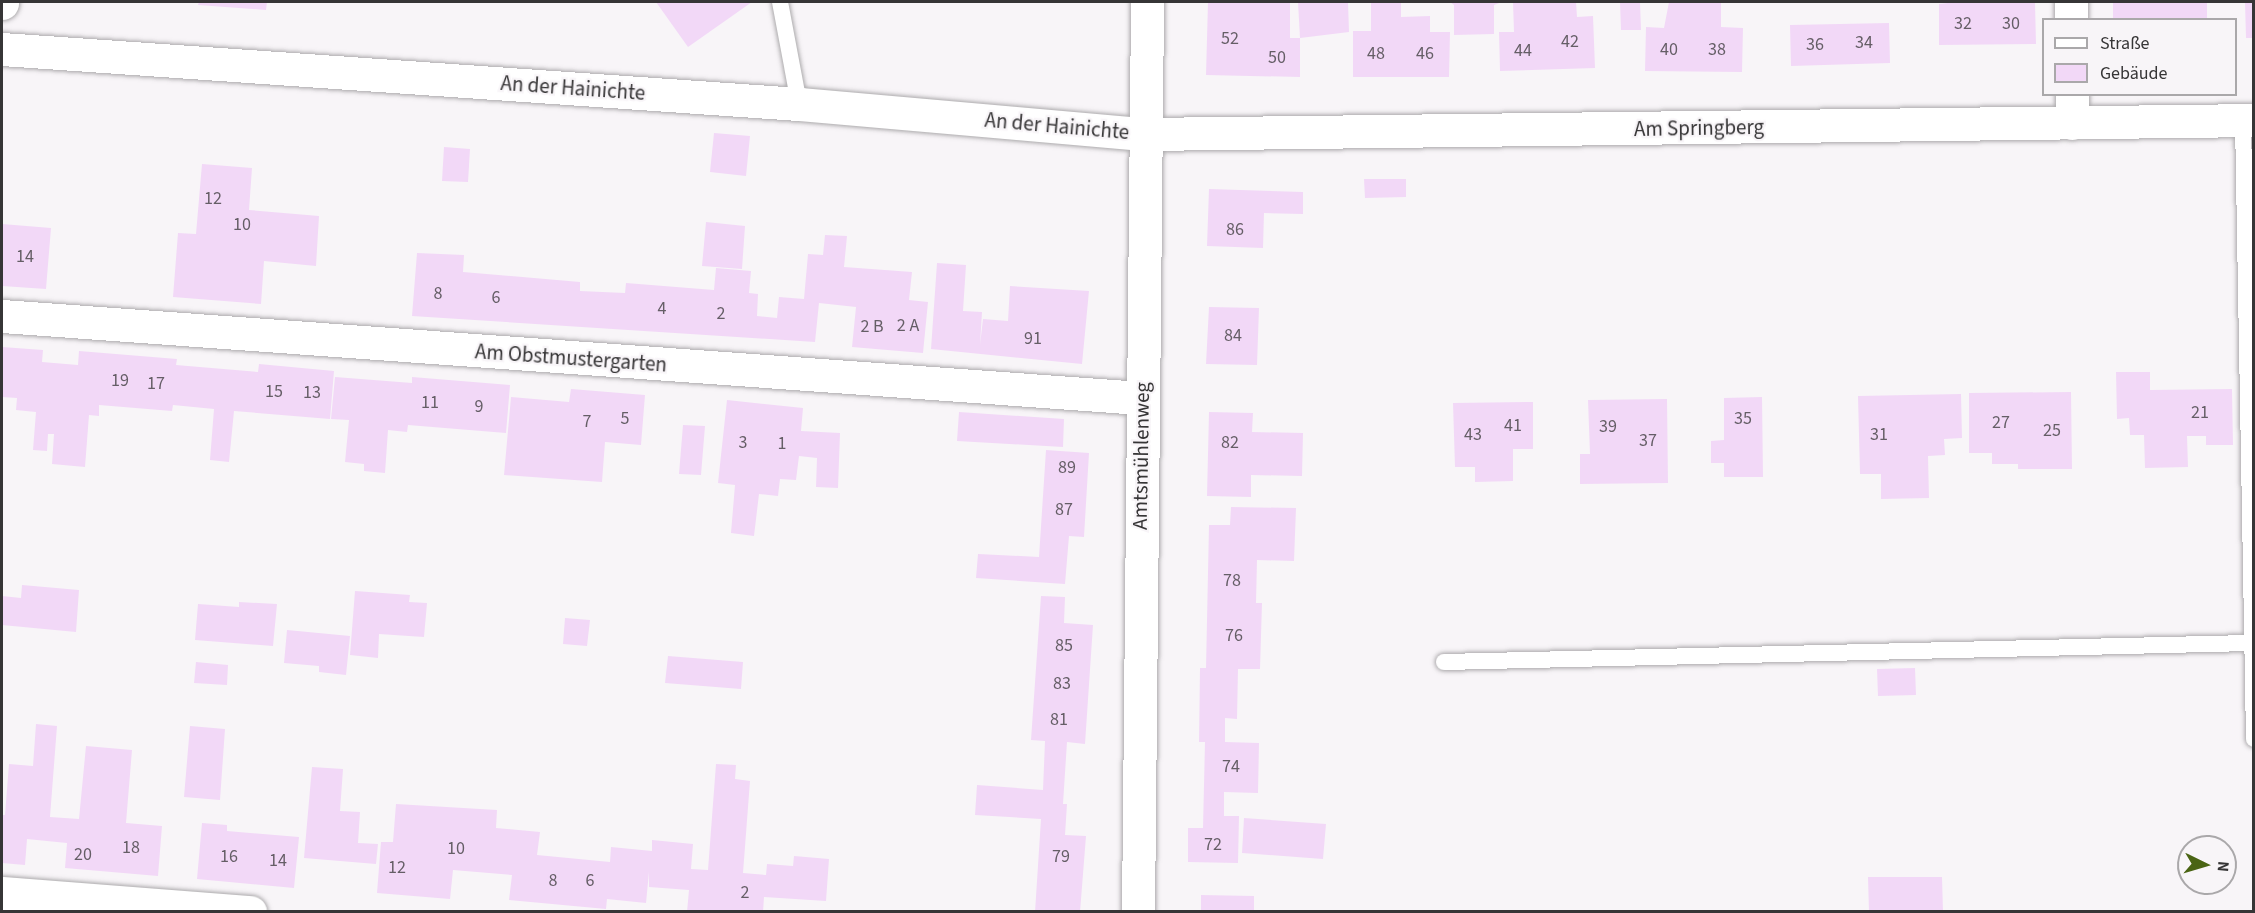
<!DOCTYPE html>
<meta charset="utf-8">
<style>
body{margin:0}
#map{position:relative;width:2255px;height:913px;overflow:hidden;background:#f8f5f8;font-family:"Source Sans 3",sans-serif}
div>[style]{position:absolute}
.building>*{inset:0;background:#f2d8f7}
.roads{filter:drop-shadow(0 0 2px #adabad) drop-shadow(0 0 2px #adabad)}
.lane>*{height:16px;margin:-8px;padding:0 8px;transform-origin:8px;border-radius:8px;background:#fff}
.street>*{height:33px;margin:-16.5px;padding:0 16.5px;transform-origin:16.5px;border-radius:16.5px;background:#fff}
span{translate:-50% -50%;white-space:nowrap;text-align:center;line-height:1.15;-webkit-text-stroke:4.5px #f8f5f8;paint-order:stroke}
.number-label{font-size:18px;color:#655e66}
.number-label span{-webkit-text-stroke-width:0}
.street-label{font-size:21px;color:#363536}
.frame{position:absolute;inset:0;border:3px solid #363536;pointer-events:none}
.legend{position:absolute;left:2042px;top:18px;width:195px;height:78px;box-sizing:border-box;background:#f8f5f8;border:2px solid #aaa8aa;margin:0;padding:8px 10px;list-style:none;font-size:18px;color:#363536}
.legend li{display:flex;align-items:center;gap:12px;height:30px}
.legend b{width:30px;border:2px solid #aaa8aa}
.north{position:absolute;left:2177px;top:835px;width:60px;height:60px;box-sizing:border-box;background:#f8f5f8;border:2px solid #aaa8aa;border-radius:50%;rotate:95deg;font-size:16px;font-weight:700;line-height:24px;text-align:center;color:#363536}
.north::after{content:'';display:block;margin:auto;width:21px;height:27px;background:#4a6414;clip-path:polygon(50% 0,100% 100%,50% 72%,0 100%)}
</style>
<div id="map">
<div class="building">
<div style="clip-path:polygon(199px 2px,267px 2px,266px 10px,198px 5px)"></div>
<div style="clip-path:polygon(656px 2px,752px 2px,688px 47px)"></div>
<div style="clip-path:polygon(1208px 2px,1290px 3px,1290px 38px,1300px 38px,1300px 77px,1206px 75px)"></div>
<div style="clip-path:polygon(1298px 2px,1348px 2px,1349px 32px,1300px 38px)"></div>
<div style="clip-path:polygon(1371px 2px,1401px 2px,1401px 17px,1430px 16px,1430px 32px,1450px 32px,1449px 77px,1353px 77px,1353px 31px,1371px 31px)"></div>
<div style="clip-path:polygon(1450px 2px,1502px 2px,1494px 5px,1494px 34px,1454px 35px,1454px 5px)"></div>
<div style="clip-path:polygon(1513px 2px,1576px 2px,1577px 17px,1593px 16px,1595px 68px,1500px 71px,1499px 32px,1514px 32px)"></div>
<div style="clip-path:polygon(1620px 2px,1640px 2px,1641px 30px,1621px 30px)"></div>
<div style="clip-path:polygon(1669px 2px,1721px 2px,1721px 27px,1743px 28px,1742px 72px,1645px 71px,1646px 27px,1664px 28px)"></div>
<div style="clip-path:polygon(1956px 2px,2035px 3px,2036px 44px,1939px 45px,1939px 4px)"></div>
<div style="clip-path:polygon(2113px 2px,2207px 2px,2207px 20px,2113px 20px)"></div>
<div style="clip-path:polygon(2245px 2px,2253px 2px,2253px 38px,2246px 38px)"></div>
<div style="clip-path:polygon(1889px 23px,1890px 63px,1791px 66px,1790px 25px)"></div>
<div style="clip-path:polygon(714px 133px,750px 136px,746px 176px,710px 172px)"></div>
<div style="clip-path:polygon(444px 147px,470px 149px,468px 182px,442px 181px)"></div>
<div style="clip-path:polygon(202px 164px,252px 168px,249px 210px,319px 216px,316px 266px,264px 261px,261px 304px,173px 297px,178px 233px,196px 234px)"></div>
<div style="clip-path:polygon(1364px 179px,1406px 179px,1406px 197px,1365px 198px)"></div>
<div style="clip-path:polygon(1209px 189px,1303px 192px,1303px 214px,1264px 213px,1263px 248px,1207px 246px)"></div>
<div style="clip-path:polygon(706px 222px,745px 226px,742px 269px,702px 266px)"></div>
<div style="clip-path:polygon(2px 224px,51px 228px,46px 289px,2px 286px)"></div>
<div style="clip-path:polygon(825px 235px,847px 236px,844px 267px,912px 272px,909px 300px,928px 302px,923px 353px,852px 347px,856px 307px,819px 303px,815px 342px,412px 316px,417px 253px,464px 255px,463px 272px,580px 282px,580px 291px,625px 293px,626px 283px,714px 290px,716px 268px,751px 271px,749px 293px,758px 294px,757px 316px,777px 318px,779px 297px,804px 299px,808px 254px,823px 255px)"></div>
<div style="clip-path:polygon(937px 263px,966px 265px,963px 311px,982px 312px,980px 345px,983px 319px,1008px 321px,1010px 286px,1089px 291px,1082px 364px,931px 349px)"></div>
<div style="clip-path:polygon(1209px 307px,1259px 308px,1257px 365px,1206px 364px)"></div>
<div style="clip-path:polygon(2px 347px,43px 350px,42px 362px,78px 365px,79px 351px,177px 359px,176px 365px,258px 372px,259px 364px,334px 371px,330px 419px,234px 411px,229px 462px,210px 460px,214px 409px,173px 405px,172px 411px,99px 405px,99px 416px,89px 415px,85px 467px,52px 464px,54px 434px,48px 434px,47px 451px,33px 450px,36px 412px,16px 410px,17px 398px,2px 397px)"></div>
<div style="clip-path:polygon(2116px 372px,2150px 372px,2150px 390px,2232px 389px,2233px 445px,2206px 445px,2206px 436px,2187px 436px,2188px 467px,2145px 468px,2144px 435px,2130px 435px,2129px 418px,2117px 419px)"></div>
<div style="clip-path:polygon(335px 377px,412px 383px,412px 377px,510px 385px,506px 433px,408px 425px,407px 432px,388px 430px,385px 473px,364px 471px,364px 464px,345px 462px,349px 420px,331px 419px)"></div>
<div style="clip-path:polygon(571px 389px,645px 395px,641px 445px,605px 442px,602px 482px,504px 475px,511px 397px,569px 402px)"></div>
<div style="clip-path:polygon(2071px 392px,2072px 469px,2018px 469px,2018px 464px,1992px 464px,1992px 453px,1969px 453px,1969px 393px)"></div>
<div style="clip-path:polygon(1961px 394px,1962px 438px,1944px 439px,1945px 455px,1928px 456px,1929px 498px,1881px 499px,1881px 474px,1860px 474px,1858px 396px)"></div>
<div style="clip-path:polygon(1762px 397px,1763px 477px,1724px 477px,1724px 463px,1711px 463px,1711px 441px,1724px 440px,1724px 398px)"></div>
<div style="clip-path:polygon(1667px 399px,1668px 483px,1580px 484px,1580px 454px,1590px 454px,1588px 400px)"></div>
<div style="clip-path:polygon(727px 400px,803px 408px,801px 431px,840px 433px,838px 488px,816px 487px,817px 458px,799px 456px,796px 480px,780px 479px,778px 496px,759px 494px,754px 536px,731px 533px,735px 485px,718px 483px)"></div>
<div style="clip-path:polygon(1533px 402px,1533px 449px,1513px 449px,1513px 481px,1475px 482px,1475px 467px,1455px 467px,1453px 403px)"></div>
<div style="clip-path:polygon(959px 412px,1064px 419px,1063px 447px,957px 441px)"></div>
<div style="clip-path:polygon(1209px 412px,1253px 413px,1252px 432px,1303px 433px,1302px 476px,1251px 475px,1251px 497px,1207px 496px)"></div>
<div style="clip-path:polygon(683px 425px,705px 426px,701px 475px,679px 474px)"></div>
<div style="clip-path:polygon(1046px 450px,1089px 453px,1084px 537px,1069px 536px,1065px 584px,976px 578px,978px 554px,1039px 557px)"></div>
<div style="clip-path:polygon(1231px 507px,1296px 508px,1294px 561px,1257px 560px,1256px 603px,1262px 603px,1260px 669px,1238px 669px,1237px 719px,1225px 718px,1225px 742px,1259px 743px,1258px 793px,1224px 792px,1224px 816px,1239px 816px,1238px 863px,1188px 862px,1188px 828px,1203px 828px,1205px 742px,1199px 742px,1200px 668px,1206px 668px,1209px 525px,1230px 525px)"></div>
<div style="clip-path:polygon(22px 585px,79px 590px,76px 632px,2px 625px,2px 596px,21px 598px)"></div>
<div style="clip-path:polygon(355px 591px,410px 595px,409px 602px,427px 603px,424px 637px,379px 634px,378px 658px,350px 655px)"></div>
<div style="clip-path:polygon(1041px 596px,1065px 597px,1064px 623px,1093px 625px,1085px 744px,1067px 742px,1063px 804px,1067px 804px,1065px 835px,1086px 836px,1080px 912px,1035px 912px,1041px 819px,975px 815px,977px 785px,1043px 790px,1045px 741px,1031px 740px)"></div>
<div style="clip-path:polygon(239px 602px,277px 604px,273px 646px,195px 640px,198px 604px,239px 607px)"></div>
<div style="clip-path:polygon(565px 618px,590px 620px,587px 646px,563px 644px)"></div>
<div style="clip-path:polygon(287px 630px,350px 636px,346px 675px,319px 672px,319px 666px,284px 663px)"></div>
<div style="clip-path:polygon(668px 656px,743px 662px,741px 689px,665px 683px)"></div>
<div style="clip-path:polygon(196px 662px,228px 665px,227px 685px,194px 683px)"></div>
<div style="clip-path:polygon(1915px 668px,1916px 695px,1878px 696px,1877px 669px)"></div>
<div style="clip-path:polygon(36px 724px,57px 726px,50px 817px,79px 819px,86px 746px,132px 750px,126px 823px,162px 826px,158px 876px,65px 868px,67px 843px,27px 839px,25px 865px,2px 863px,2px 815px,5px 815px,9px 764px,33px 766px)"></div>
<div style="clip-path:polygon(190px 726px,225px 729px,220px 800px,184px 797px)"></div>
<div style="clip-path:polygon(716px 764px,736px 765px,735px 779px,750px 781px,743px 873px,766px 875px,767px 864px,793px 866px,794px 856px,829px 859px,826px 901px,764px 897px,763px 912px,687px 912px,689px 890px,649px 887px,649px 872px,646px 903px,607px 899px,606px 909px,509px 900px,512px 875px,453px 870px,450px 899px,377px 893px,381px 842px,393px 842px,396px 804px,497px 810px,496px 828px,540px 832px,537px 855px,610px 862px,611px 847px,652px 851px,652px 840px,693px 844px,691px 869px,708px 870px)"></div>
<div style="clip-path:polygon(312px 767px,343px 769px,340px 811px,360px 812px,358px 843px,378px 844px,376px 864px,304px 858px)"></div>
<div style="clip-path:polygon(1244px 818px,1326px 824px,1323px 859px,1242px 853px)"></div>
<div style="clip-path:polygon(202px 823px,227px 825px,227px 831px,299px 837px,294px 888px,197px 879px)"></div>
<div style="clip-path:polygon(1868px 877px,1942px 877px,1943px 912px,1869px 912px)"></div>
<div style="clip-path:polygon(1201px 895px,1254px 896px,1254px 912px,1201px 912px)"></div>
</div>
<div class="roads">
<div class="lane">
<div style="left:780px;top:2px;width:104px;rotate:79.4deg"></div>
<div style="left:2243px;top:120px;width:619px;rotate:88.98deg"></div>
<div style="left:1444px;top:662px;width:806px;rotate:-1.35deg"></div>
</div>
<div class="street">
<div style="left:2071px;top:2px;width:18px;rotate:90deg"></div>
<div style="left:2px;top:3px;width:1px;rotate:-90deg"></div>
<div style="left:2px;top:49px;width:799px;rotate:3.95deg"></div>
<div style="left:799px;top:104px;width:346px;rotate:5deg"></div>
<div style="left:1144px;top:134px;width:1110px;rotate:-0.72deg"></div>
<div style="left:2072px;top:94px;width:29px;rotate:90deg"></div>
<div style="left:2px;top:316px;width:1142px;rotate:4.12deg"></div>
<div style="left:2px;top:893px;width:249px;rotate:4.4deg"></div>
<div style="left:1138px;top:912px;width:910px;rotate:-89.43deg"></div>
</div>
</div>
<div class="number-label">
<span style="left:1963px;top:24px">32</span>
<span style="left:2011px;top:24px">30</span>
<span style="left:1230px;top:39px">52</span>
<span style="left:1570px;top:42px">42</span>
<span style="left:1864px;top:43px">34</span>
<span style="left:1815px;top:45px">36</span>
<span style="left:1669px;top:50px">40</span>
<span style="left:1717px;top:50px">38</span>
<span style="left:1523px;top:51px">44</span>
<span style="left:1376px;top:54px">48</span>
<span style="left:1425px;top:54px">46</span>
<span style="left:1277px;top:58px">50</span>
<span style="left:213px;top:199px">12</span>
<span style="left:242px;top:225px">10</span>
<span style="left:1235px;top:230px">86</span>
<span style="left:25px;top:257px">14</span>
<span style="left:438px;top:294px">8</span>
<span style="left:496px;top:298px">6</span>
<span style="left:662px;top:309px">4</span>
<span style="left:721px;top:314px">2</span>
<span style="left:908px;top:326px">2 A</span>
<span style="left:872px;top:327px">2 B</span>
<span style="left:1233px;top:336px">84</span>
<span style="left:1033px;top:339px">91</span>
<span style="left:120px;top:381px">19</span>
<span style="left:156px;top:384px">17</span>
<span style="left:274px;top:392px">15</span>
<span style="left:312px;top:393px">13</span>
<span style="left:430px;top:403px">11</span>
<span style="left:479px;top:407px">9</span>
<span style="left:2200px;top:413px">21</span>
<span style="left:625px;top:419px">5</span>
<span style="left:1743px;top:419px">35</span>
<span style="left:587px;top:422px">7</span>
<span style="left:2001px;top:423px">27</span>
<span style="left:1513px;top:426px">41</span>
<span style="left:1608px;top:427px">39</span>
<span style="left:2052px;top:431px">25</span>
<span style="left:1473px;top:435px">43</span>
<span style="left:1879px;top:435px">31</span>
<span style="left:1648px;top:441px">37</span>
<span style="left:743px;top:443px">3</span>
<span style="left:1230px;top:443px">82</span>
<span style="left:782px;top:444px">1</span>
<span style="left:1067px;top:468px">89</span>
<span style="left:1064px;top:510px">87</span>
<span style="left:1232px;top:581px">78</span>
<span style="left:1234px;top:636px">76</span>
<span style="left:1064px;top:646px">85</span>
<span style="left:1062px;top:684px">83</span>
<span style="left:1059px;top:720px">81</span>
<span style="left:1231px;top:767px">74</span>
<span style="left:1213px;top:845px">72</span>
<span style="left:131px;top:848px">18</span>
<span style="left:456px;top:849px">10</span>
<span style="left:83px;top:855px">20</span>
<span style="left:229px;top:857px">16</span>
<span style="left:1061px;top:857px">79</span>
<span style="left:278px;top:861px">14</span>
<span style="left:397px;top:868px">12</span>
<span style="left:553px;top:881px">8</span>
<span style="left:590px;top:881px">6</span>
<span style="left:745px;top:893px">2</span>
</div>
<div class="street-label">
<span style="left:573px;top:88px;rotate:4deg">An der Hainichte</span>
<span style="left:1057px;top:126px;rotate:5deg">An der Hainichte</span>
<span style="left:1699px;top:128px;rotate:-1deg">Am Springberg</span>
<span style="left:571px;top:358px;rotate:4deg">Am Obstmustergarten</span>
<span style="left:1141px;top:456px;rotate:-89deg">Amtsmühlenweg</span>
</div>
<div class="frame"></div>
<ul class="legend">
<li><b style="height:8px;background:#fff"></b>Straße</li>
<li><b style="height:16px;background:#f2d8f7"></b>Gebäude</li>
</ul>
<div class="north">N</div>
</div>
